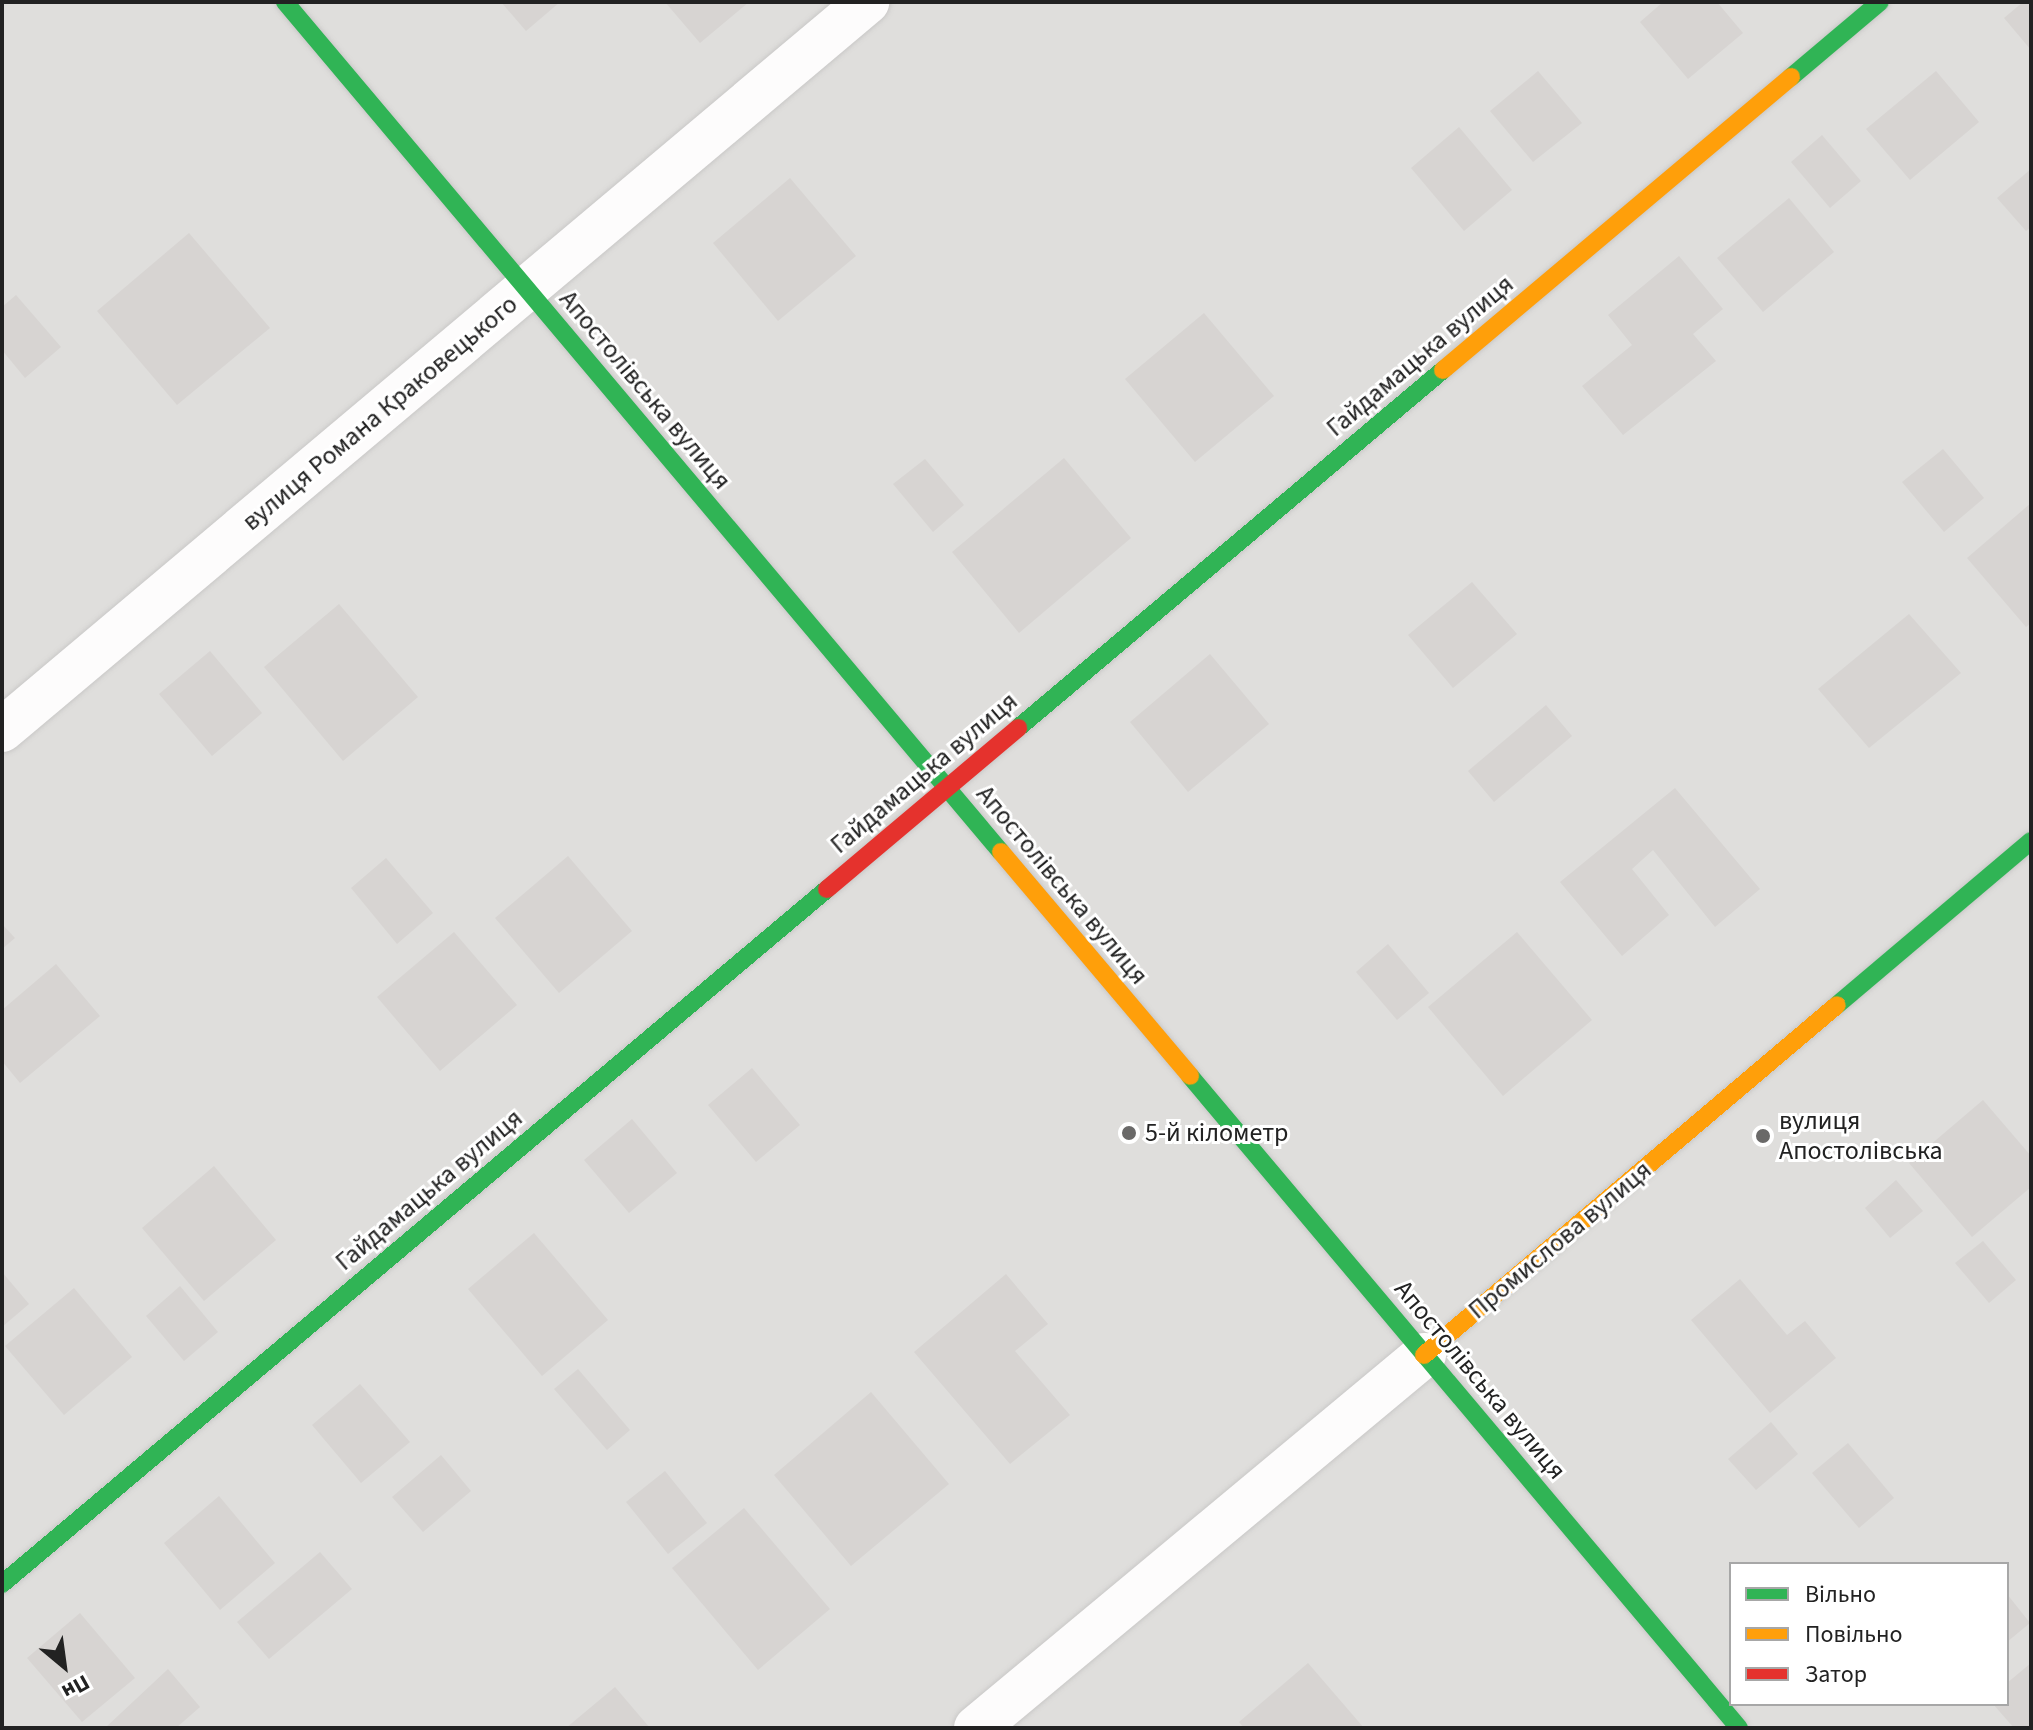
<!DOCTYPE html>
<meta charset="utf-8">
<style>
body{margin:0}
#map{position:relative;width:2033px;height:1730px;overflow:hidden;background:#f0eeeb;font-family:"Source Sans 3",sans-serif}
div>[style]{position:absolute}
.residential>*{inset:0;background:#dfdedc}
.building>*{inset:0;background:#d7d4d2}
.roads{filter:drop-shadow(0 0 2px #c9c8c7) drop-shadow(0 0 2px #c9c8c7)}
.street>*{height:44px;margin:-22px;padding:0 22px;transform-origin:22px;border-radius:22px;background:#fdfcfc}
.fast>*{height:18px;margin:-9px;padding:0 9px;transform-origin:9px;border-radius:9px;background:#30b455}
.slow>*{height:18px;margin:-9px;padding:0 9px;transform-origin:9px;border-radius:9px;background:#ff9f0a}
.jam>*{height:18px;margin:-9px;padding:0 9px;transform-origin:9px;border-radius:9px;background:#e5322d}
.dots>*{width:22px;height:22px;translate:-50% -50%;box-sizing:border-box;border:4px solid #fff;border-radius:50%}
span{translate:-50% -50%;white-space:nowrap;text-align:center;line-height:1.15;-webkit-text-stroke:6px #fff;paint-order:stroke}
.street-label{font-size:26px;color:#222}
.poi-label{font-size:26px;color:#222}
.left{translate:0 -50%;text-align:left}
.frame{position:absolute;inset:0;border:4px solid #222;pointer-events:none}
.legend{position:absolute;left:1729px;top:1562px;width:280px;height:144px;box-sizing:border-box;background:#fff;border:2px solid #a7a7a7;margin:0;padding:10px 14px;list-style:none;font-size:24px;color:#222}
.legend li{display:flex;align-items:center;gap:16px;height:40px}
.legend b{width:40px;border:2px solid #a7a7a7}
.north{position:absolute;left:24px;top:1626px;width:80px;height:80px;-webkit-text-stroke:6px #fff;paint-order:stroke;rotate:151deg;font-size:22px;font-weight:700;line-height:32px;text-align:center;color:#222}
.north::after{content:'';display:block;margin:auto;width:28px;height:36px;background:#222;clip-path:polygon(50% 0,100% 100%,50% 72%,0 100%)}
</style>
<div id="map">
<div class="residential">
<div style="clip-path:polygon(evenodd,2px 2px,2031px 2px,2031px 1728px,2px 1728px,2px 2px,1731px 1564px,2007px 1564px,2007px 1704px,1731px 1704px,1731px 1564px)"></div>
</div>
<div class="building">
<div style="clip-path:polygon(501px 2px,560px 2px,526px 31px)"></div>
<div style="clip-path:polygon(665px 2px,749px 2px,700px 43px)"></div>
<div style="clip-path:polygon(1663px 2px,1717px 2px,1743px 33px,1688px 79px,1640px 22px)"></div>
<div style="clip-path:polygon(2023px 2px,2031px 2px,2031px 50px,2004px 18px)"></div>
<div style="clip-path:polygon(1538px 71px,1582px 123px,1533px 162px,1490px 111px)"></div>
<div style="clip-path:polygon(1936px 71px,1979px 122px,1910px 180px,1866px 129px)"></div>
<div style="clip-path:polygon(1459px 127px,1512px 190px,1464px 231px,1411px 168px)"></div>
<div style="clip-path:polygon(1822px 135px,1861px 181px,1830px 208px,1791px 162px)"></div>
<div style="clip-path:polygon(2031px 169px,2031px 227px,2026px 231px,1997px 198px)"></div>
<div style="clip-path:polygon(790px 178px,856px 256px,778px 321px,713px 243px)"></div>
<div style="clip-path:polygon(1789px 198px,1834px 252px,1763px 312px,1717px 258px)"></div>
<div style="clip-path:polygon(189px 233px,270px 328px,177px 405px,97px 311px)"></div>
<div style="clip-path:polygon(1679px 256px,1723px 309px,1693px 334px,1716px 361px,1623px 435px,1582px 386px,1632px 345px,1608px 315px)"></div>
<div style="clip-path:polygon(16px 295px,61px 347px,25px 378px,2px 350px,2px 307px)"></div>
<div style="clip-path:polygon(1204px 313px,1274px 396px,1195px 462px,1125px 379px)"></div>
<div style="clip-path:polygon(1943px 449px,1984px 498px,1944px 532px,1902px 482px)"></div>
<div style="clip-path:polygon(1064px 458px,1131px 538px,1019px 633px,952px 552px)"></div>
<div style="clip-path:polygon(925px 459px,964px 505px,933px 532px,893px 484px)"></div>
<div style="clip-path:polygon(2031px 503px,2031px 623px,2026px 627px,1967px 558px)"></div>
<div style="clip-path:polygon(1472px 582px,1517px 634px,1453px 688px,1408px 635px)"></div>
<div style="clip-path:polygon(339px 604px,418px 697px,343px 761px,264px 667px)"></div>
<div style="clip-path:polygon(1909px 614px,1961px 673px,1869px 748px,1818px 689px)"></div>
<div style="clip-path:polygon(210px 651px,262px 713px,212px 756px,159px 694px)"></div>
<div style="clip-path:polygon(1210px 654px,1269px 724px,1188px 792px,1130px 722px)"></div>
<div style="clip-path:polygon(1546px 705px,1572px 736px,1494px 802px,1468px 771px)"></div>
<div style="clip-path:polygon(1675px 788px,1760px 889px,1715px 927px,1653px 850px,1632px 869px,1669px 915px,1622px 956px,1560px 882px)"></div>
<div style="clip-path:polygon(568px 856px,632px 931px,559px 993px,495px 918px)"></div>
<div style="clip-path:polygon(386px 858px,433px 913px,397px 944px,351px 888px)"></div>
<div style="clip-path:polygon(2px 924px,15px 938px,2px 949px)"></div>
<div style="clip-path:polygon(454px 932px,517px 1005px,440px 1071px,377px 997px)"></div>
<div style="clip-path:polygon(1517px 932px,1592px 1020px,1503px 1096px,1428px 1007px)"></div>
<div style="clip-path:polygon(1388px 944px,1429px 993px,1397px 1020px,1356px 972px)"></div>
<div style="clip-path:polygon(56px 964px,100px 1016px,20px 1083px,2px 1061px,2px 1010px)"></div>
<div style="clip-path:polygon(752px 1068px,800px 1125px,756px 1162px,708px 1105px)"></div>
<div style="clip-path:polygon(1983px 1100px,2031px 1156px,2031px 1187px,1972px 1237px,1909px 1163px)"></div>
<div style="clip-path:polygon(632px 1119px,677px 1173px,629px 1213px,584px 1160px)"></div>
<div style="clip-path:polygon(214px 1166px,276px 1240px,204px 1301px,142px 1228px)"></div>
<div style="clip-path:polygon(1896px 1180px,1923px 1211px,1890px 1238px,1865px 1208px)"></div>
<div style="clip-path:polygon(534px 1233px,608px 1320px,542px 1376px,468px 1289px)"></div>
<div style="clip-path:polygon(1983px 1241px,2016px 1280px,1989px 1303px,1955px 1263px)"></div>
<div style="clip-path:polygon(2px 1272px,29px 1304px,2px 1327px)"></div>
<div style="clip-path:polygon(1006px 1274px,1048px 1324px,1015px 1351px,1070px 1415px,1010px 1464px,914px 1352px)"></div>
<div style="clip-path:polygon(1740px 1279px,1787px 1335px,1805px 1321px,1836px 1358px,1770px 1413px,1691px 1320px)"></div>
<div style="clip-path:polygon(180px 1286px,218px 1332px,184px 1361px,146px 1316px)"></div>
<div style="clip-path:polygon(74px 1288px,132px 1357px,64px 1415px,5px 1346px)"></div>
<div style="clip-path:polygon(578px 1369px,630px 1430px,607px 1450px,554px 1389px)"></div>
<div style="clip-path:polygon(360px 1384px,410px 1442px,361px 1483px,312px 1425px)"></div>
<div style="clip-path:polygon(871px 1392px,949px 1484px,851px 1566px,774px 1475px)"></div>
<div style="clip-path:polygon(1771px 1422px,1798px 1454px,1756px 1490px,1728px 1459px)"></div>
<div style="clip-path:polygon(1848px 1443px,1894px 1498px,1859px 1528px,1812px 1473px)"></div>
<div style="clip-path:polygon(441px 1455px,471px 1491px,423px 1532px,392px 1497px)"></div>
<div style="clip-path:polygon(665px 1471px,707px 1523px,668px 1554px,626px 1502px)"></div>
<div style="clip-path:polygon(219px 1496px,275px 1563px,220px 1610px,164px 1543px)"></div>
<div style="clip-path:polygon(744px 1508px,830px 1609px,758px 1670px,672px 1568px)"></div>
<div style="clip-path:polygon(320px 1552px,352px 1589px,269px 1659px,237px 1622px)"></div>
<div style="clip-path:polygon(2007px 1594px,2030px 1623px,2007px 1642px)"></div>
<div style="clip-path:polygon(80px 1613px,135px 1678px,82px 1722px,27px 1658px)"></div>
<div style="clip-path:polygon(1308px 1663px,1364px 1728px,1244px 1728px,1239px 1722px)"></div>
<div style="clip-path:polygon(2031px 1663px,2031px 1728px,2014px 1728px,1993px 1704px,2007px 1704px,2007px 1683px)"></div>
<div style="clip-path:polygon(168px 1669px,200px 1707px,176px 1728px,105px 1728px)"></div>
<div style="clip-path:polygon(615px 1687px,650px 1728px,566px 1728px)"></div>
</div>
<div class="roads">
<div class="street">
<div style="left:2px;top:730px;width:1131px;rotate:-40.08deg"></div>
<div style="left:976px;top:1728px;width:583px;rotate:-39.78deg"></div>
</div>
<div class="fast">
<div style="left:285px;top:2px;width:1111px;rotate:49.89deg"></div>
<div style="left:1791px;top:77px;width:116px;rotate:-40.1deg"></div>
<div style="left:1018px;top:728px;width:556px;rotate:-40.11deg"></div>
<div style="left:1837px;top:1005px;width:254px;rotate:-40.2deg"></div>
<div style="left:1190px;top:1076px;width:852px;rotate:49.9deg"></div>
<div style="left:2px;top:1584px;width:1079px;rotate:-40.11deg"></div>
</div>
<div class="slow">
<div style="left:1443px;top:370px;width:455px;rotate:-40.1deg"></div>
<div style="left:1001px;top:852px;width:293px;rotate:49.8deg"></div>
<div style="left:1424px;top:1355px;width:541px;rotate:-40.28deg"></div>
</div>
<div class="jam">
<div style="left:827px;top:889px;width:250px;rotate:-40.1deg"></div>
</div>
</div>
<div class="dots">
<div style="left:1129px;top:1133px;background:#6a6968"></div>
<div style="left:1763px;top:1136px;background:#6a6968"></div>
</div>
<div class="street-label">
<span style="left:1420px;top:356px;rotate:-40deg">Гайдамацька вулиця</span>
<span style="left:645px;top:390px;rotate:50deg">Апостолівська вулиця</span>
<span style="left:380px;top:413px;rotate:-40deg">вулиця Романа Краковецького</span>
<span style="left:924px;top:773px;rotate:-40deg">Гайдамацька вулиця</span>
<span style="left:1062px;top:885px;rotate:50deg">Апостолівська вулиця</span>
<span style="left:429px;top:1190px;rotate:-40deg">Гайдамацька вулиця</span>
<span style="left:1560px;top:1240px;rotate:-40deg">Промислова вулиця</span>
<span style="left:1480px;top:1380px;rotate:50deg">Апостолівська вулиця</span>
</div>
<div class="poi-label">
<span class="left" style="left:1779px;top:1136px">вулиця<br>Апостолівська</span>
<span class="left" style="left:1145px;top:1133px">5-й кілометр</span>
</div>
<div class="frame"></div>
<ul class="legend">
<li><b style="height:10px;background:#30b455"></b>Вільно</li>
<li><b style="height:10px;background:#ff9f0a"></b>Повільно</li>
<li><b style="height:10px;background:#e5322d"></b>Затор</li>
</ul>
<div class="north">Пн</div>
</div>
